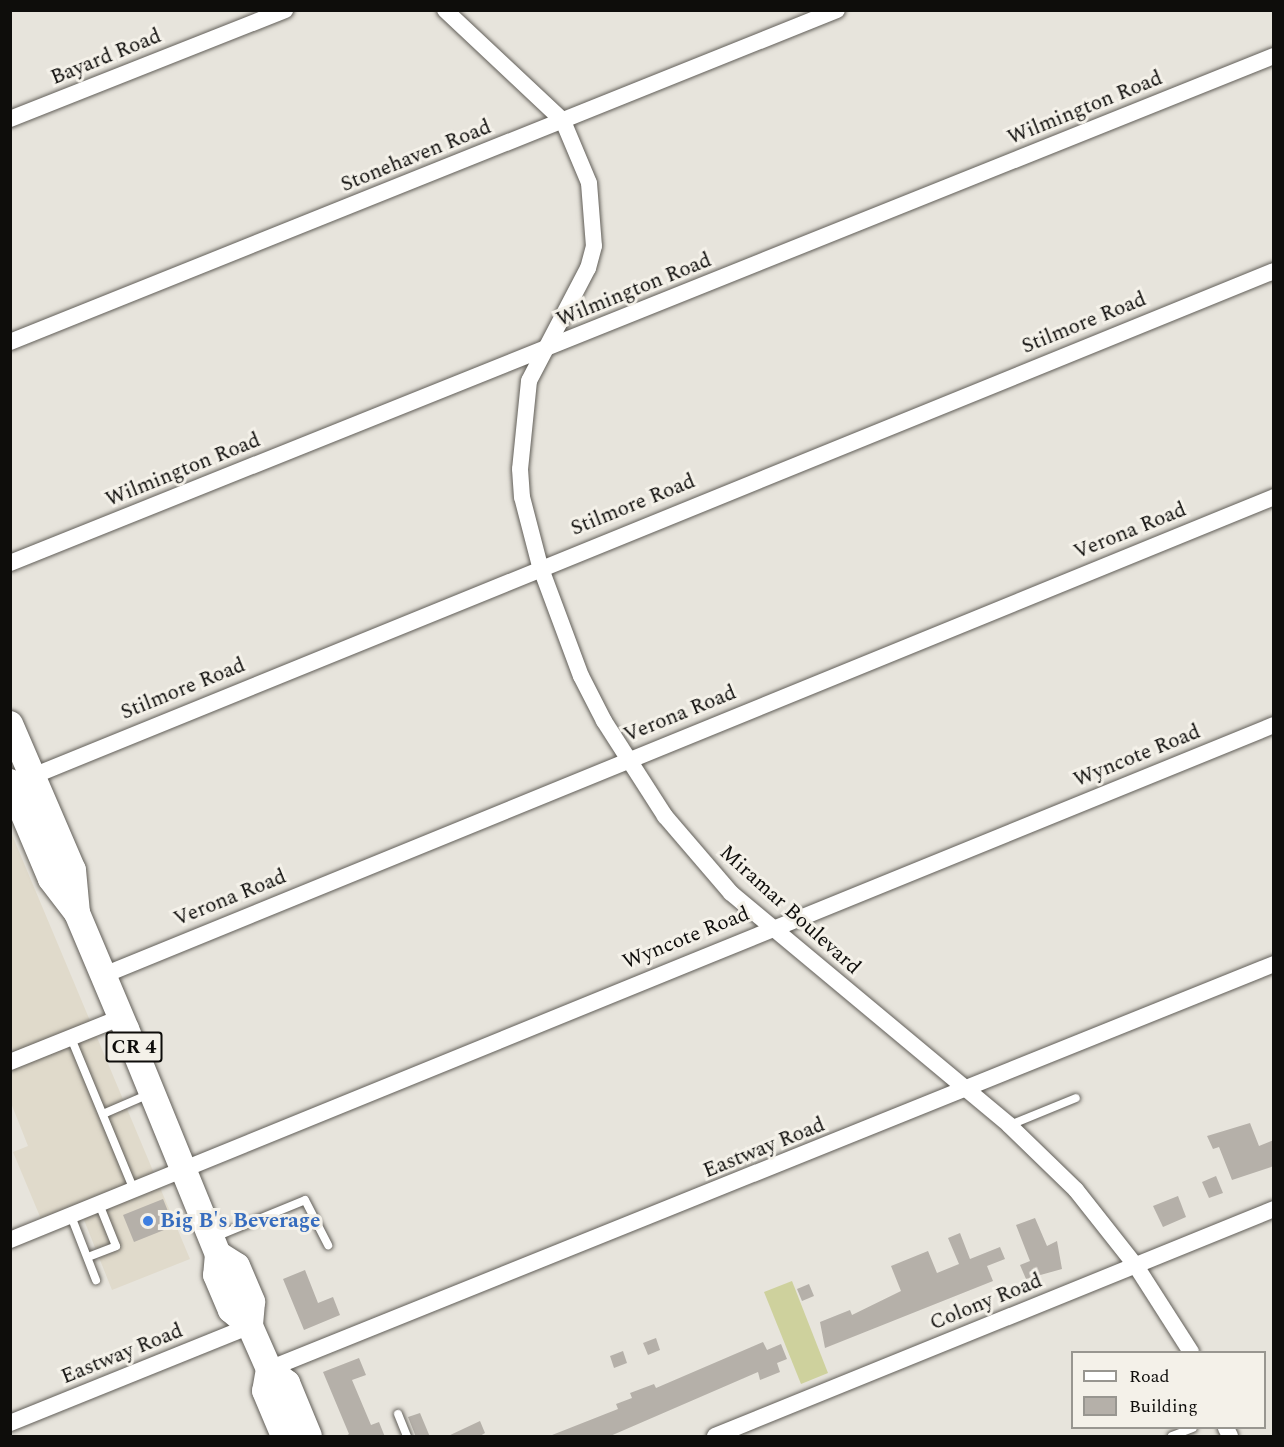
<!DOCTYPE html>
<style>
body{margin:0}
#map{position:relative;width:1284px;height:1447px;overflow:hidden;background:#e7e4dc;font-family:Spectral,serif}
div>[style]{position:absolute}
.built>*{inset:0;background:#e0dacb}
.green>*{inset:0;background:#ced19d}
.building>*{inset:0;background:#b5b0a9}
.roads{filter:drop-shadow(0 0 2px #615e58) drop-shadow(0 0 2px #615e58)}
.service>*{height:8px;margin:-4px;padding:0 4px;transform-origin:4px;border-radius:4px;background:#fff}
.minor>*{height:16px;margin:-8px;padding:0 8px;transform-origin:8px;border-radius:8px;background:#fff}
.primary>*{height:26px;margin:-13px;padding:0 13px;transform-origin:13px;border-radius:13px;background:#fff}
.dots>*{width:16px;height:16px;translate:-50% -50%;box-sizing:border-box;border:3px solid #f4f1e9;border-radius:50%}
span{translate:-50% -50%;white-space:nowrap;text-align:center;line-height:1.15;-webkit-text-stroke:6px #f4f1e9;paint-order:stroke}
.shield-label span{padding:2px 4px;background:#f4f1e9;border:2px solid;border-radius:4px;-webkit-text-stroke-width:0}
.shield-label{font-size:20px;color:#0e0d0b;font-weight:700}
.street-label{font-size:21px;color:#0e0d0b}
.shop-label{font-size:21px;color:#366cbe;font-weight:700}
.left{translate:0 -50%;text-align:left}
.frame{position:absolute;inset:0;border:12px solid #0e0d0b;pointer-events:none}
.legend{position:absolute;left:1071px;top:1351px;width:195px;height:78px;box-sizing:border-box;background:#f4f1e9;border:2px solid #989690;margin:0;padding:8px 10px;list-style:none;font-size:18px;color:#0e0d0b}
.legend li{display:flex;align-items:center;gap:12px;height:30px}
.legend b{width:30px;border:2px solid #989690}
</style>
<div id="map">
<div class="built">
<div style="clip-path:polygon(10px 830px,190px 1259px,112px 1290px,78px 1205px,41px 1219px,13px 1152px,28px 1146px,11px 1103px,11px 1071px,20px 1066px,10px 1043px)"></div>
</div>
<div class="green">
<div style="clip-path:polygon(792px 1281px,828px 1373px,801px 1384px,764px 1292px)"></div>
</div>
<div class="building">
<div style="clip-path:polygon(1250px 1123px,1259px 1146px,1274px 1140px,1274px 1166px,1232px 1180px,1219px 1147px,1213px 1149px,1207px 1136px)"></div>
<div style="clip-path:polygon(1216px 1176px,1223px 1193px,1209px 1198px,1202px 1182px)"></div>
<div style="clip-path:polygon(1178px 1196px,1186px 1217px,1163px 1227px,1153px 1206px)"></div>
<div style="clip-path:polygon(163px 1199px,174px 1226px,134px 1242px,123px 1215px)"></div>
<div style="clip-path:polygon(1035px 1218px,1047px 1246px,1057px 1241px,1062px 1269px,1026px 1279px,1020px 1265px,1030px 1261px,1016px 1225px)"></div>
<div style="clip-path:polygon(960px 1233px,970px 1259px,1000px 1247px,1005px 1259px,987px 1266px,993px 1281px,825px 1348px,820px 1322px,850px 1310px,852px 1315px,901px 1291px,891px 1266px,928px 1251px,937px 1273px,959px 1264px,948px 1238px)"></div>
<div style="clip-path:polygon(305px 1270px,318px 1303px,333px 1297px,340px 1315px,304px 1330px,283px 1279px)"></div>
<div style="clip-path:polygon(809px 1284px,814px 1296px,802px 1301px,797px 1289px)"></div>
<div style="clip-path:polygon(656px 1338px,660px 1350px,648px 1355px,643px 1343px)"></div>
<div style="clip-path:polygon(763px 1342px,767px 1350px,781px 1344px,787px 1359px,777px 1363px,780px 1372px,760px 1380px,758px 1372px,608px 1437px,547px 1437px,618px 1409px,616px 1404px,632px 1398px,630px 1393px,654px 1384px,656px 1388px)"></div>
<div style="clip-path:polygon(623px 1351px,627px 1363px,614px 1368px,610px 1356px)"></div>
<div style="clip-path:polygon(359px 1358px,366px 1375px,352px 1380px,371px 1425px,379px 1422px,385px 1437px,344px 1437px,349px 1434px,323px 1372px)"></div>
<div style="clip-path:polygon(420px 1413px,430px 1437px,416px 1437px,408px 1417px)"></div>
<div style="clip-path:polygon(480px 1421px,485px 1433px,480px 1436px,446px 1437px)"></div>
</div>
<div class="roads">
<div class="service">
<div style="left:71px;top:1038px;width:165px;rotate:67.5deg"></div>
<div style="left:103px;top:1114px;width:50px;rotate:-23.5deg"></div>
<div style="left:1010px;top:1125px;width:71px;rotate:-22.2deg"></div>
<div style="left:71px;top:1216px;width:69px;rotate:68.7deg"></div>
<div style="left:215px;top:1237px;width:97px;rotate:-22.3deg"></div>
<div style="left:305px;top:1200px;width:51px;rotate:62.9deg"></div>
<div style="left:88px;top:1257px;width:30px;rotate:-21deg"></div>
<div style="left:116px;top:1246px;width:45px;rotate:-112deg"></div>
<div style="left:398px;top:1414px;width:24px;rotate:68deg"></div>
<div style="left:1172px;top:1436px;width:22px;rotate:-21deg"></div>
</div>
<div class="minor">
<div style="left:445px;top:10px;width:162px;rotate:43.2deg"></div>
<div style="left:563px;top:121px;width:67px;rotate:67.2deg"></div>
<div style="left:589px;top:183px;width:63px;rotate:85.5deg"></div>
<div style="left:594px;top:246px;width:23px;rotate:105deg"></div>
<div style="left:588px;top:268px;width:127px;rotate:117.6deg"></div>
<div style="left:529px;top:381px;width:88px;rotate:95.8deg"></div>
<div style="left:520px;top:469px;width:28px;rotate:86deg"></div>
<div style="left:522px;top:497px;width:71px;rotate:75.4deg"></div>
<div style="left:540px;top:566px;width:117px;rotate:69.6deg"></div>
<div style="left:581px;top:676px;width:51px;rotate:62.9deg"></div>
<div style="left:604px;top:721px;width:113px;rotate:57.3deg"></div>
<div style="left:665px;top:816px;width:101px;rotate:49.4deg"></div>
<div style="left:731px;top:893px;width:362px;rotate:39.8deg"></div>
<div style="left:1009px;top:1125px;width:93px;rotate:44.1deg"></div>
<div style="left:1076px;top:1190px;width:97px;rotate:51.7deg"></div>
<div style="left:1136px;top:1266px;width:102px;rotate:57.4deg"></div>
<div style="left:10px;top:119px;width:296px;rotate:-21.6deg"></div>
<div style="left:10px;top:342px;width:891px;rotate:-21.87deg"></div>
<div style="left:10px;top:563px;width:1362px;rotate:-21.86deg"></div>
<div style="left:23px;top:780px;width:1351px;rotate:-22.14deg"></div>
<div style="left:104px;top:975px;width:1264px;rotate:-22.22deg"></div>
<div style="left:10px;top:1062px;width:121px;rotate:-21.9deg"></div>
<div style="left:10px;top:1240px;width:1365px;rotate:-22.17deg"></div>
<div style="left:269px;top:1369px;width:1084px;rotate:-21.95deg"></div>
<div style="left:10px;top:1423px;width:259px;rotate:-22deg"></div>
<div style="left:1226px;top:1428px;width:9px;rotate:63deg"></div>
<div style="left:715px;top:1436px;width:603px;rotate:-22.1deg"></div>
</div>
<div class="primary">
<div style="left:10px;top:724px;width:159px;rotate:66.7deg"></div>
<div style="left:73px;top:870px;width:43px;rotate:84.7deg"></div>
<div style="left:10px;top:782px;width:105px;rotate:67.1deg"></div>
<div style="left:51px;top:879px;width:43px;rotate:52.6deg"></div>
<div style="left:77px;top:913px;width:126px;rotate:67.1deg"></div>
<div style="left:126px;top:1029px;width:243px;rotate:67.8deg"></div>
<div style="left:218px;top:1254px;width:21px;rotate:95deg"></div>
<div style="left:216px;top:1275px;width:38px;rotate:67deg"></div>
<div style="left:231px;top:1310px;width:25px;rotate:40deg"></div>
<div style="left:250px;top:1326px;width:47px;rotate:66.2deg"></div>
<div style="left:269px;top:1369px;width:23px;rotate:38deg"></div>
<div style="left:287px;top:1383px;width:57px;rotate:67.5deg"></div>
<div style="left:218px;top:1254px;width:22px;rotate:32deg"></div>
<div style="left:237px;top:1266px;width:39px;rotate:67deg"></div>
<div style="left:252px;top:1302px;width:24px;rotate:95deg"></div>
<div style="left:269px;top:1369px;width:22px;rotate:100deg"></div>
<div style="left:265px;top:1391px;width:49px;rotate:67.1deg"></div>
</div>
</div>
<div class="dots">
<div style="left:148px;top:1221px;background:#3f7fe0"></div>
</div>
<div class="shield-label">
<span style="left:134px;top:1047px">CR 4</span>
</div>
<div class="street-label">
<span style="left:106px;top:57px;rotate:-22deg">Bayard Road</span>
<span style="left:1085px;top:108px;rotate:-22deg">Wilmington Road</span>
<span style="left:416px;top:156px;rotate:-22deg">Stonehaven Road</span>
<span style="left:634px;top:290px;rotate:-22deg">Wilmington Road</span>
<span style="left:1084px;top:323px;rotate:-22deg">Stilmore Road</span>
<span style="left:183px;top:470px;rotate:-22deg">Wilmington Road</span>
<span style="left:633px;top:505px;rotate:-22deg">Stilmore Road</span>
<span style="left:1130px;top:531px;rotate:-22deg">Verona Road</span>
<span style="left:183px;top:689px;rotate:-22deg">Stilmore Road</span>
<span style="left:680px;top:714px;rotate:-22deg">Verona Road</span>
<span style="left:1137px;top:756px;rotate:-22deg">Wyncote Road</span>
<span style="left:230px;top:898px;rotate:-22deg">Verona Road</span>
<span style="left:790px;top:910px;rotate:42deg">Miramar Boulevard</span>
<span style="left:686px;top:938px;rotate:-22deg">Wyncote Road</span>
<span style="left:764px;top:1148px;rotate:-22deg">Eastway Road</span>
<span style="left:986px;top:1302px;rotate:-22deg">Colony Road</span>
<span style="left:122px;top:1354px;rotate:-22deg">Eastway Road</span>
</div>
<div class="shop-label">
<span class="left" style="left:160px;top:1221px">Big B's Beverage</span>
</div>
<div class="frame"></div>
<ul class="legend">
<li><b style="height:8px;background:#fff"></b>Road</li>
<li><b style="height:16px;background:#b5b0a9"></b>Building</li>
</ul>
</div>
